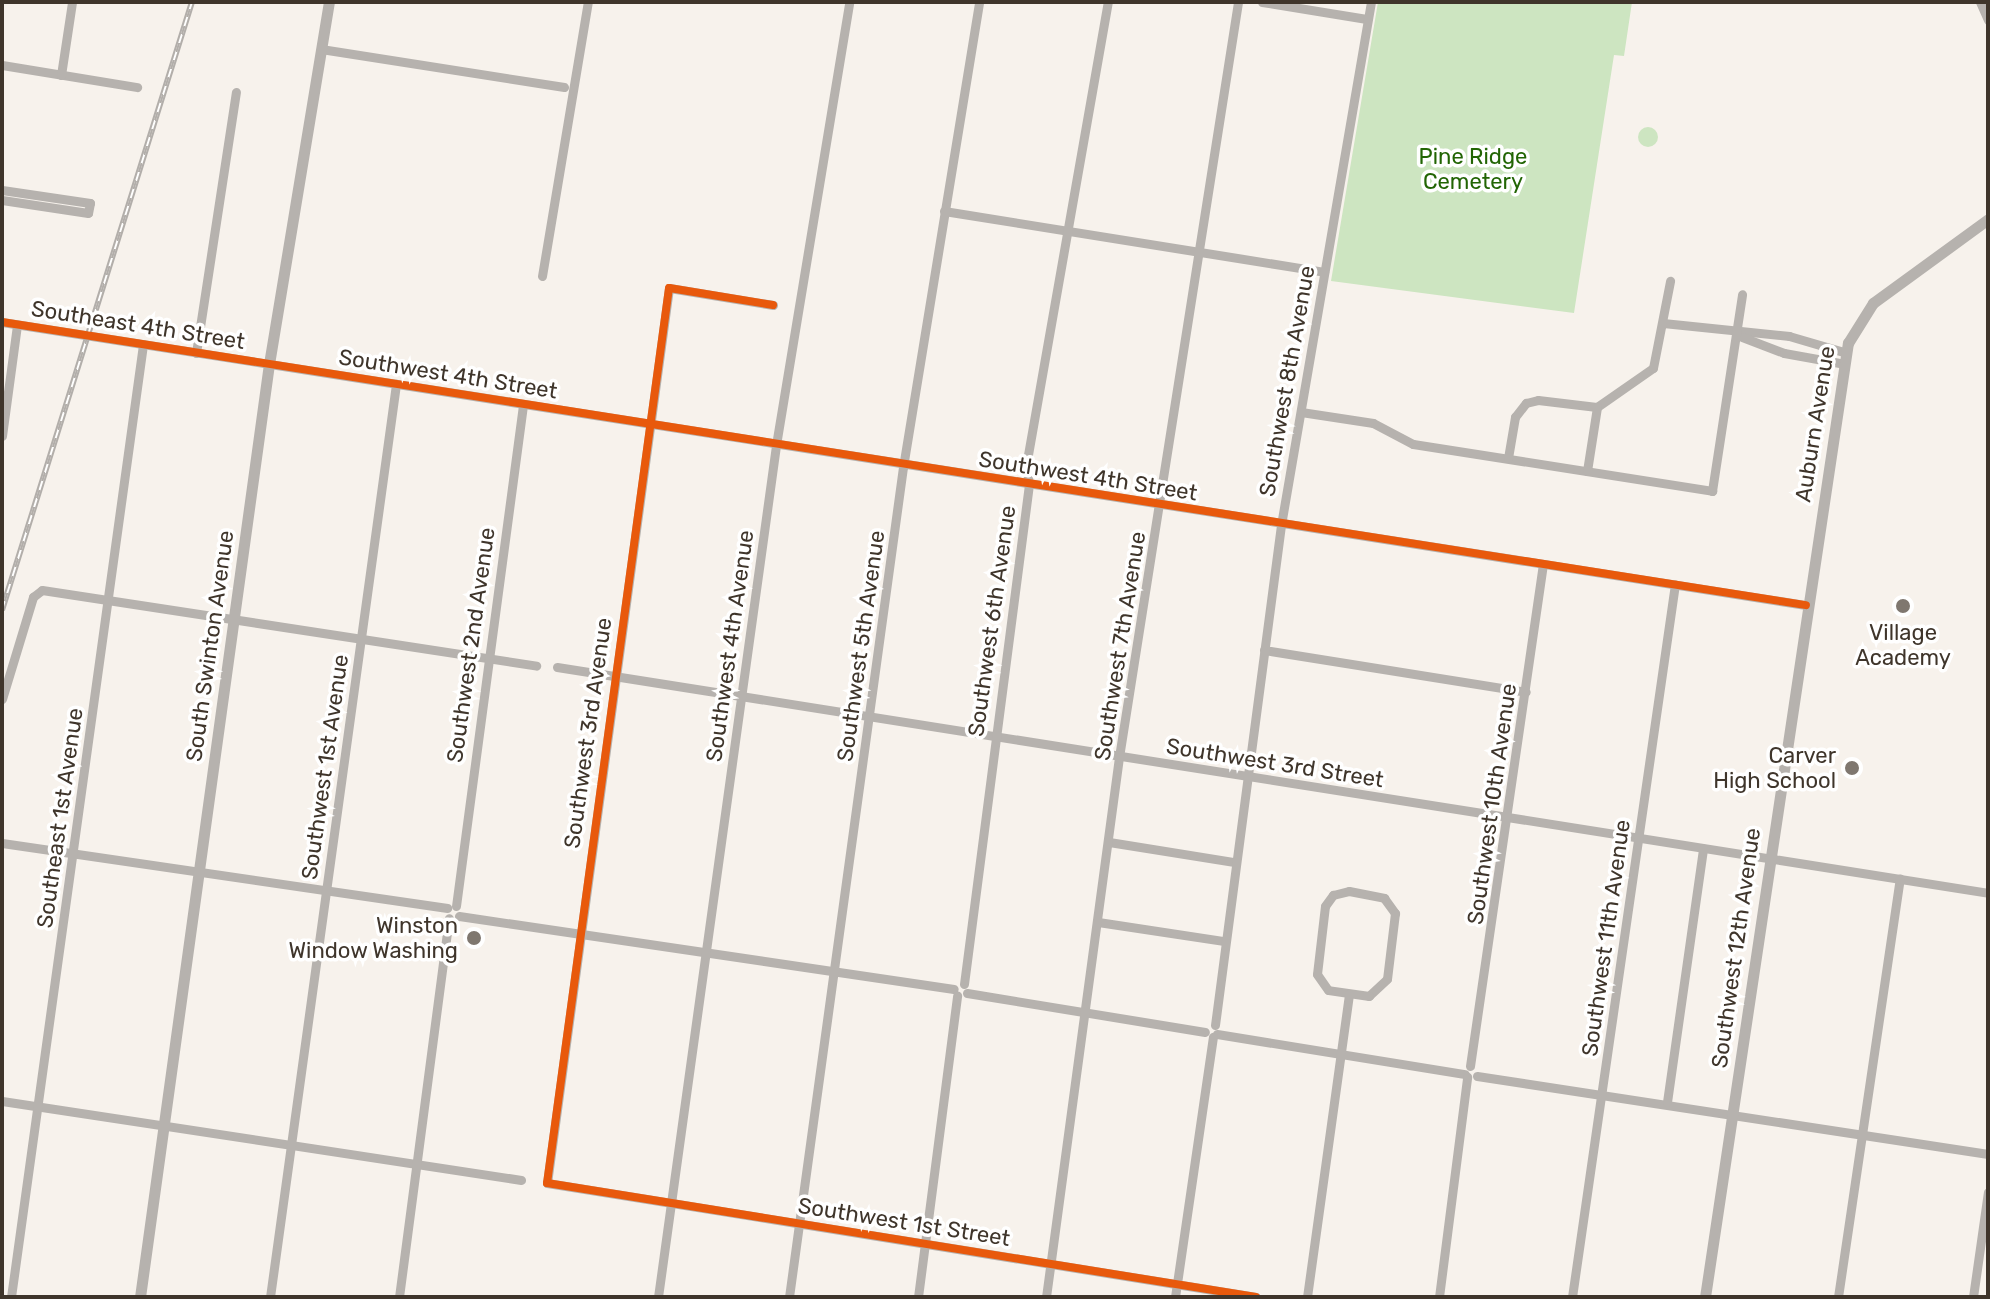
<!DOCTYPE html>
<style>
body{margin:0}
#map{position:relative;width:1990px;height:1299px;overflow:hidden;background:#f7f2ec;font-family:Rubik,sans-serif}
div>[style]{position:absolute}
.green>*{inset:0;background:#cde5c1}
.round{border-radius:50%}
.minor>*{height:9px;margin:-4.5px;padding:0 4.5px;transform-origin:4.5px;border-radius:4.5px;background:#b6b2ae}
.tertiary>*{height:11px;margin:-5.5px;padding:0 5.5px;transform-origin:5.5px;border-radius:5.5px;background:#b6b2ae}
.rail>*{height:6px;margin-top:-3px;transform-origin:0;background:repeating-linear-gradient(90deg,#fff 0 9px,#b2aeaa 0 18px);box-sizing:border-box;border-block:2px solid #b2aeaa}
.cycleway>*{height:8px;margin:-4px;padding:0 4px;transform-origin:4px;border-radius:4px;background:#e8590c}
.dots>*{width:22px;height:22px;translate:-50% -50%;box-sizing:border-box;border:4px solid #fff;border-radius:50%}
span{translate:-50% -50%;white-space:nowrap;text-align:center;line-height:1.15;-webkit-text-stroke:7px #fff;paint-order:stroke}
.park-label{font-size:22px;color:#226504}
.street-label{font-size:22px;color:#3f352b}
.poi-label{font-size:22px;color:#3f352b}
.right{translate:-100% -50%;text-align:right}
.frame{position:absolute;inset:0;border:4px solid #3f352b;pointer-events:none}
</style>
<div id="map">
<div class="green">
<div style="clip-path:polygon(1378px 2px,1632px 2px,1624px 56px,1614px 55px,1574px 313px,1331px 281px)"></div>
<div class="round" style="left:1638px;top:127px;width:20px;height:20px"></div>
</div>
<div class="minor">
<div style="left:1262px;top:2px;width:106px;rotate:9.2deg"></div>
<div style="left:1980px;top:2px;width:20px;rotate:66deg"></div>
<div style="left:321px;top:49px;width:246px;rotate:8.9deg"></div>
<div style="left:2px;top:65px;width:137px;rotate:9.3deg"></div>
<div style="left:61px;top:75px;width:74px;rotate:-81.4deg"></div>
<div style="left:2px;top:190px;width:89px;rotate:8.4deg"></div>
<div style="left:90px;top:203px;width:10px;rotate:101deg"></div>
<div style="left:88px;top:213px;width:87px;rotate:-171.4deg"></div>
<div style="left:944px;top:211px;width:385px;rotate:9.1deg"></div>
<div style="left:542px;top:276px;width:278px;rotate:-80.5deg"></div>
<div style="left:773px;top:305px;width:105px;rotate:-170.7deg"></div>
<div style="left:669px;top:288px;width:903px;rotate:97.76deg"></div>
<div style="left:547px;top:1183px;width:718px;rotate:9.13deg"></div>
<div style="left:2px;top:322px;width:1826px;rotate:8.92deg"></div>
<div style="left:1663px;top:323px;width:127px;rotate:5.9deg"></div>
<div style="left:1789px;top:336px;width:60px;rotate:16.3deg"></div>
<div style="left:1742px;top:337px;width:45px;rotate:20.9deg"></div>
<div style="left:1784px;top:353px;width:62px;rotate:10.2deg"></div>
<div style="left:196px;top:353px;width:264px;rotate:-81.3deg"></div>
<div style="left:1301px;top:412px;width:73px;rotate:8.7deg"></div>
<div style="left:1373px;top:423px;width:45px;rotate:27.7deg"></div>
<div style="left:1413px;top:444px;width:303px;rotate:8.9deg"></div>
<div style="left:1712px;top:491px;width:199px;rotate:-81.3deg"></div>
<div style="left:2px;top:436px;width:112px;rotate:-82.3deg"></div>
<div style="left:1508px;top:458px;width:42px;rotate:-80.3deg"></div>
<div style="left:1515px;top:417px;width:18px;rotate:-52deg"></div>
<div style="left:1526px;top:403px;width:12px;rotate:-14deg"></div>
<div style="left:1538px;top:400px;width:59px;rotate:6.8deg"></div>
<div style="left:1597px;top:407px;width:68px;rotate:-34.9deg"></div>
<div style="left:1653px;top:368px;width:89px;rotate:-78.9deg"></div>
<div style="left:1587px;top:471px;width:65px;rotate:-81.1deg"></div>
<div style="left:1264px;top:650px;width:265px;rotate:9.1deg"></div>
<div style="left:557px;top:667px;width:1449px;rotate:8.97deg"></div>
<div style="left:2px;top:699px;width:107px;rotate:-73.1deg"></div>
<div style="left:33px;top:597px;width:11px;rotate:-38deg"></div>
<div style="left:42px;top:590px;width:500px;rotate:8.7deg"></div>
<div style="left:1109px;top:842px;width:127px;rotate:9.1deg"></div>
<div style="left:2px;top:843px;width:450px;rotate:8.3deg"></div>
<div style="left:1349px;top:891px;width:36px;rotate:11deg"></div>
<div style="left:1384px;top:898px;width:19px;rotate:54deg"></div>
<div style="left:1395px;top:913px;width:66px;rotate:96.9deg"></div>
<div style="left:1387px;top:979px;width:25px;rotate:137deg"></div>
<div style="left:1369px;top:996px;width:41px;rotate:-171.7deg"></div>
<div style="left:1328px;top:990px;width:19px;rotate:-125deg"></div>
<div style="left:1317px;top:974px;width:68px;rotate:-83.3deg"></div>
<div style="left:1325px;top:906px;width:14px;rotate:-54deg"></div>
<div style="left:1333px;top:895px;width:16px;rotate:-14deg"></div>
<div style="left:456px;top:906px;width:505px;rotate:-82.38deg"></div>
<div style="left:459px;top:916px;width:500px;rotate:8.39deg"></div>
<div style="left:1098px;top:922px;width:126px;rotate:8.6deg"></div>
<div style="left:964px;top:984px;width:504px;rotate:-82.59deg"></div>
<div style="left:1029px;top:484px;width:18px;rotate:-99deg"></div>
<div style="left:1026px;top:466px;width:471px;rotate:-80deg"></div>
<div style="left:967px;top:993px;width:241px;rotate:9.3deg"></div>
<div style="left:1215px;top:1025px;width:504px;rotate:-82.48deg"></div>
<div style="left:1281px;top:525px;width:531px;rotate:-80.24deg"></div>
<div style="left:1217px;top:1034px;width:251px;rotate:9.2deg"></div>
<div style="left:1470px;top:1066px;width:507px;rotate:-81.73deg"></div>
<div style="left:1477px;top:1076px;width:517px;rotate:8.68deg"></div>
<div style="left:2px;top:1101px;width:525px;rotate:8.65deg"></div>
<div style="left:1667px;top:1102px;width:256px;rotate:-81.9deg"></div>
<div style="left:11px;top:1297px;width:962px;rotate:-82.11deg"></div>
<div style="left:270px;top:1297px;width:922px;rotate:-82.14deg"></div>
<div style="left:399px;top:1297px;width:382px;rotate:-82.5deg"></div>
<div style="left:658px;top:1297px;width:860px;rotate:-82.11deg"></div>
<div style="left:776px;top:445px;width:449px;rotate:-80.6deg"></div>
<div style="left:789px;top:1297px;width:838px;rotate:-82.18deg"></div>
<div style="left:903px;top:467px;width:471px;rotate:-80.7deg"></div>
<div style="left:918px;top:1297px;width:304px;rotate:-82.6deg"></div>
<div style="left:1046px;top:1297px;width:545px;rotate:-82.3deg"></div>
<div style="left:1119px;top:757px;width:764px;rotate:-81.04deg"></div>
<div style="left:1175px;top:1297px;width:263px;rotate:-81.7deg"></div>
<div style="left:1307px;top:1297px;width:306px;rotate:-82.1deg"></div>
<div style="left:1439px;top:1297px;width:222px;rotate:-82.7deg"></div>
<div style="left:1572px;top:1297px;width:720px;rotate:-81.78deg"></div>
<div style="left:1838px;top:1297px;width:423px;rotate:-81.6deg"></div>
<div style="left:1973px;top:1297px;width:106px;rotate:-81.9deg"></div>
</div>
<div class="tertiary">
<div style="left:140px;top:1297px;width:942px;rotate:-82.13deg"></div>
<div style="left:269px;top:364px;width:367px;rotate:-80.6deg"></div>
<div style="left:1705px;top:1297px;width:965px;rotate:-81.48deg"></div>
<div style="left:1848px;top:343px;width:47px;rotate:-58deg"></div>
<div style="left:1873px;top:303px;width:142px;rotate:-36.1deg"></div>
</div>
<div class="rail">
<div style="left:2px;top:610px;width:637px;rotate:-72.65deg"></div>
</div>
<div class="cycleway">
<div style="left:773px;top:305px;width:105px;rotate:-170.7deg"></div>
<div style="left:669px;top:288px;width:903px;rotate:97.76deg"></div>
<div style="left:547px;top:1183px;width:718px;rotate:9.13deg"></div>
<div style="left:2px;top:322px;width:1826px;rotate:8.92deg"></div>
</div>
<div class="dots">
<div style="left:1903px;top:606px;background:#7f776f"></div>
<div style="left:1852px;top:768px;background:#7f776f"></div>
<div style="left:474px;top:938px;background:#7f776f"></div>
</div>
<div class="park-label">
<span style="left:1473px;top:169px">Pine Ridge<br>Cemetery</span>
</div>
<div class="street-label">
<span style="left:138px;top:325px;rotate:9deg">Southeast 4th Street</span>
<span style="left:448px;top:374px;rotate:9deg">Southwest 4th Street</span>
<span style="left:1287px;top:381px;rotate:-80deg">Southwest 8th Avenue</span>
<span style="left:1815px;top:424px;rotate:-81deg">Auburn Avenue</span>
<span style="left:1088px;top:476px;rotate:9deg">Southwest 4th Street</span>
<span style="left:992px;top:621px;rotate:-82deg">Southwest 6th Avenue</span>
<span style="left:471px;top:645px;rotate:-82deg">Southwest 2nd Avenue</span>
<span style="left:210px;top:646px;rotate:-82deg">South Swinton Avenue</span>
<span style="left:730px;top:646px;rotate:-82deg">Southwest 4th Avenue</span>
<span style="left:861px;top:646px;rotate:-82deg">Southwest 5th Avenue</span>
<span style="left:1120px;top:646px;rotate:-81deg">Southwest 7th Avenue</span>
<span style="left:588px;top:733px;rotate:-82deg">Southwest 3rd Avenue</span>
<span style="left:1275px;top:763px;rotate:9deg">Southwest 3rd Street</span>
<span style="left:325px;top:767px;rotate:-82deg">Southwest 1st Avenue</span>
<span style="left:1492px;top:804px;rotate:-82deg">Southwest 10th Avenue</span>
<span style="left:60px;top:818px;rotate:-82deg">Southeast 1st Avenue</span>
<span style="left:1606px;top:938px;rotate:-82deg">Southwest 11th Avenue</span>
<span style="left:1736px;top:948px;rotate:-82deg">Southwest 12th Avenue</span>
<span style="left:904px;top:1222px;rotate:9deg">Southwest 1st Street</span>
</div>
<div class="poi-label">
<span style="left:1903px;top:645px">Village<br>Academy</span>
<span class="right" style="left:1836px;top:768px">Carver<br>High School</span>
<span class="right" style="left:458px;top:938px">Winston<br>Window Washing</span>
</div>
<div class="frame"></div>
</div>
